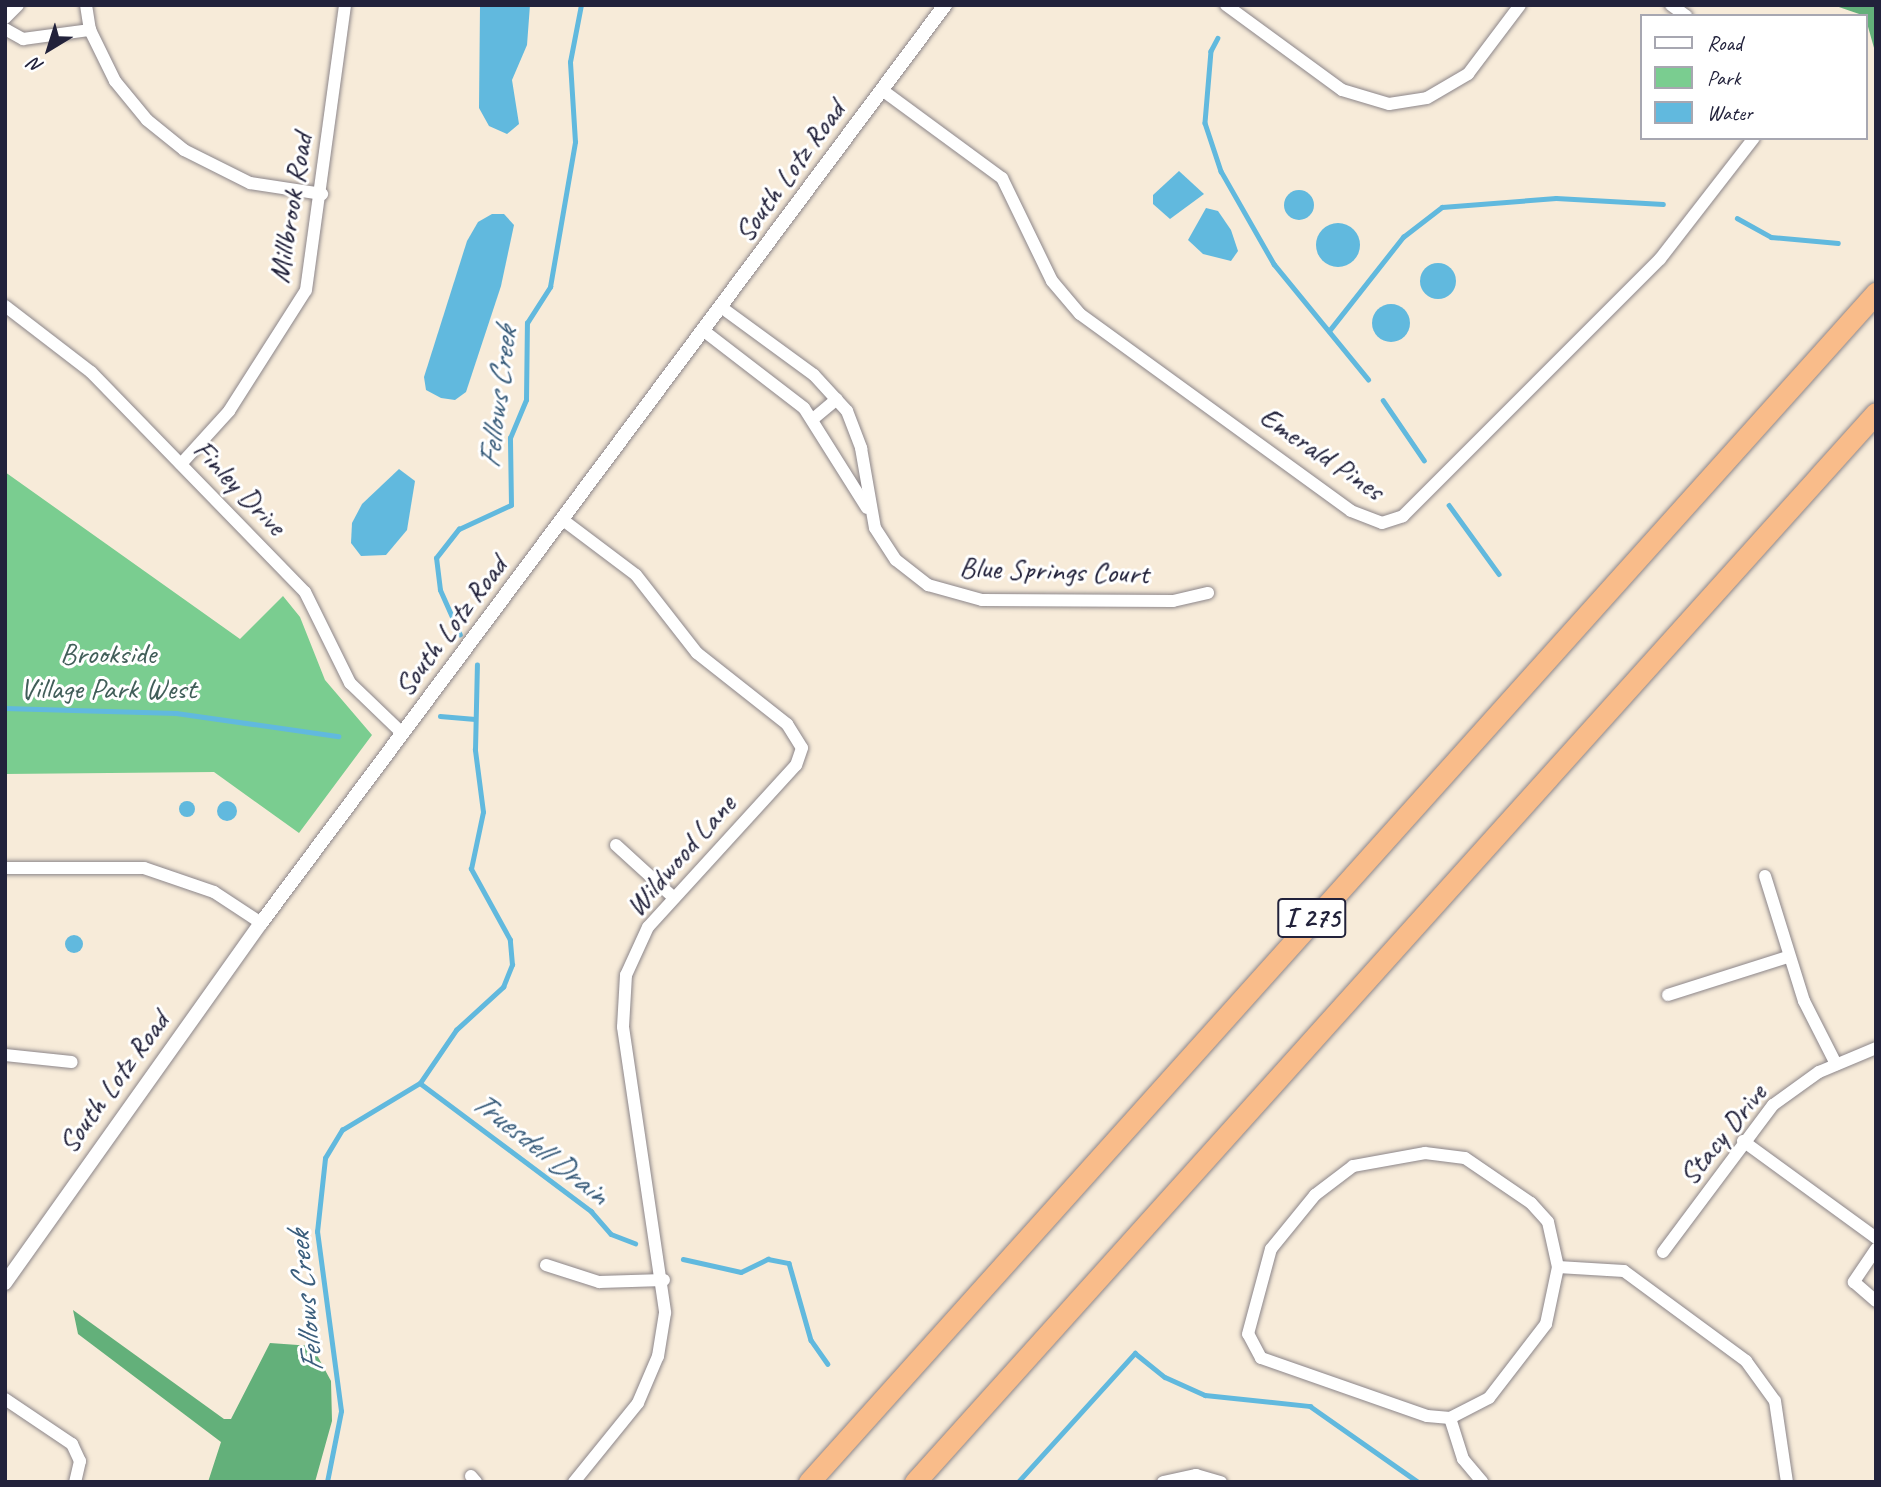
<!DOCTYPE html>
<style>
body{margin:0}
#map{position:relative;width:1881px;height:1487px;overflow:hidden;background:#f7ebd9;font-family:Caveat,sans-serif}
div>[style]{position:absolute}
.green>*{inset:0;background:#7acd90}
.forest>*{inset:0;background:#63b07a}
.water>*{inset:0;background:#61b9de}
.round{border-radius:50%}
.stream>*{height:4.5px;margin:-2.25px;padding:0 2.25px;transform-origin:2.25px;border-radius:2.25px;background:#61b9de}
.roads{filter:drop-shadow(0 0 2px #8c868a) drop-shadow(0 0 2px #8c868a)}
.minor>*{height:12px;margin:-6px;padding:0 6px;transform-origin:6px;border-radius:6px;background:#fff}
.tertiary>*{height:14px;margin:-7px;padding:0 7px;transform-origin:7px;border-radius:7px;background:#fff}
.motorway>*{height:21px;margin:-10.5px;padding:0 10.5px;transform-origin:10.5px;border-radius:10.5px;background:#f9bc8a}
span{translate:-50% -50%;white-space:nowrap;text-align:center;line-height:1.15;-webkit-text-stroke:6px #fff;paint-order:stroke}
.shield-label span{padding:2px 5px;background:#fff;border:2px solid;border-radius:5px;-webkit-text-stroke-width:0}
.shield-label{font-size:28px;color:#22223b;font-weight:700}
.street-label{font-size:30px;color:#22223b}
.park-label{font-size:30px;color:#415e59}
.water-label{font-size:32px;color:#3b5e7c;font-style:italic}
.frame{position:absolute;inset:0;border:7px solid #22223b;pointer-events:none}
.legend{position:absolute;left:1640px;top:14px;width:228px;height:126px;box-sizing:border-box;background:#fff;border:2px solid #a7a7b1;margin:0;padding:9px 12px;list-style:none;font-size:21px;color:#22223b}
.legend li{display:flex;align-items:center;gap:14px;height:35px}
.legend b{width:35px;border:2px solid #a7a7b1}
.north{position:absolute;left:14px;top:14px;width:70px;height:70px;-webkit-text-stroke:5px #fff;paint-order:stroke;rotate:218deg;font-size:19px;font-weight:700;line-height:28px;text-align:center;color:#22223b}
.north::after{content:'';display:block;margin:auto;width:24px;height:32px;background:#22223b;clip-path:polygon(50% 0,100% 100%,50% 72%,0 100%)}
</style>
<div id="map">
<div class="green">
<div style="clip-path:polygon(5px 472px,240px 639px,283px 596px,300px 617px,325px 680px,372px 735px,299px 833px,214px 772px,5px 774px)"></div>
</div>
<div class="forest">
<div style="clip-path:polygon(1833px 5px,1876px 5px,1876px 55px,1865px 16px)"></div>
<div style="clip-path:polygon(73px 1310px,224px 1419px,231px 1419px,270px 1343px,312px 1346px,331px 1381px,332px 1421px,315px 1482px,208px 1482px,221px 1442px,78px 1334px)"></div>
</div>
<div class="water">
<div style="clip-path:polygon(480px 5px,530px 5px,527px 45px,512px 80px,519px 124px,507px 134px,489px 126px,479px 108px)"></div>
<div style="clip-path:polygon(1179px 171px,1204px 194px,1170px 219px,1153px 204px,1153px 195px)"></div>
<div class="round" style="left:1284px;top:190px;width:30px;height:30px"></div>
<div style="clip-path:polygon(1206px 208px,1218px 211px,1231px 230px,1238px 251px,1231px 261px,1203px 254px,1188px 240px)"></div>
<div style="clip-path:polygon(492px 214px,504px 214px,514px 225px,501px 286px,466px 392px,455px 400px,441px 398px,426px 390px,424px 377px,467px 241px,478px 222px)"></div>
<div class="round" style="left:1316px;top:223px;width:44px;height:44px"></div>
<div class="round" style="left:1420px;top:263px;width:36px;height:36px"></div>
<div class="round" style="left:1372px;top:304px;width:38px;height:38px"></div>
<div style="clip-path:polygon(399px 469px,415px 481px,407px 530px,386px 555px,361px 556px,351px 543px,352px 523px,362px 504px)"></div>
<div class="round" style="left:217px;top:801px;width:20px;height:20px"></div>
<div class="round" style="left:179px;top:801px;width:16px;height:16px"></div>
<div class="round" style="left:65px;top:935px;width:18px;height:18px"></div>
</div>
<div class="stream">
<div style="left:1218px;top:38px;width:15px;rotate:118deg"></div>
<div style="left:1211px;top:51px;width:72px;rotate:94.8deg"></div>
<div style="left:1205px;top:123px;width:51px;rotate:71.6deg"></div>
<div style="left:1221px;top:171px;width:107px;rotate:60.3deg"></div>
<div style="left:1274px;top:264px;width:149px;rotate:50.7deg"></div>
<div style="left:1737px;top:218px;width:39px;rotate:29deg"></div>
<div style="left:1771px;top:237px;width:67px;rotate:5.1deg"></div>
<div style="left:1329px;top:331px;width:120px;rotate:-51.8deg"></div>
<div style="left:1403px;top:237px;width:49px;rotate:-37.6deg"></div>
<div style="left:1442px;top:207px;width:114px;rotate:-4.5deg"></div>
<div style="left:1556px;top:198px;width:107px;rotate:3.2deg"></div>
<div style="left:1383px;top:400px;width:73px;rotate:55.7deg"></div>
<div style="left:1449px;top:505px;width:85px;rotate:54.1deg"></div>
<div style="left:460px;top:635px;width:49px;rotate:-114deg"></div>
<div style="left:440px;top:590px;width:32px;rotate:-97deg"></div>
<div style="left:436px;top:558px;width:37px;rotate:-52deg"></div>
<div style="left:459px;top:529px;width:57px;rotate:-24.8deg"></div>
<div style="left:511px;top:505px;width:67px;rotate:-90.9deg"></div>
<div style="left:510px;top:438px;width:41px;rotate:-67.2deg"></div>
<div style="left:526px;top:400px;width:77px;rotate:-89.3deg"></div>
<div style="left:527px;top:323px;width:43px;rotate:-57.4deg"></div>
<div style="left:550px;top:287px;width:147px;rotate:-80.2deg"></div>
<div style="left:575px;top:142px;width:80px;rotate:-93.6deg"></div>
<div style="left:570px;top:62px;width:58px;rotate:-79.1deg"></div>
<div style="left:5px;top:708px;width:171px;rotate:1.7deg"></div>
<div style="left:176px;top:713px;width:164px;rotate:8.1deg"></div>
<div style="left:440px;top:716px;width:35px;rotate:5deg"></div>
<div style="left:420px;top:1083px;width:214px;rotate:36.8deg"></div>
<div style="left:591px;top:1211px;width:30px;rotate:49deg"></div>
<div style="left:611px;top:1234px;width:26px;rotate:21deg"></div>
<div style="left:683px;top:1259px;width:59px;rotate:12.6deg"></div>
<div style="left:741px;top:1272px;width:30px;rotate:-26deg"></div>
<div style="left:768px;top:1259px;width:21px;rotate:11deg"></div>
<div style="left:789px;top:1263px;width:80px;rotate:74.1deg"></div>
<div style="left:811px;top:1340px;width:29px;rotate:55deg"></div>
<div style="left:327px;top:1482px;width:72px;rotate:-78.8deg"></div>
<div style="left:341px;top:1411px;width:181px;rotate:-97.6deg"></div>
<div style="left:317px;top:1232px;width:74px;rotate:-83.8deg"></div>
<div style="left:325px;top:1158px;width:33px;rotate:-59deg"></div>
<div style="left:342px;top:1130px;width:91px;rotate:-31.1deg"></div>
<div style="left:420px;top:1083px;width:64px;rotate:-55.8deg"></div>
<div style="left:456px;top:1030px;width:64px;rotate:-42.5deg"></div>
<div style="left:503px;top:987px;width:24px;rotate:-68deg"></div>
<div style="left:512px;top:965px;width:25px;rotate:-95deg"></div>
<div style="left:510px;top:940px;width:81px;rotate:-118.8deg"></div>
<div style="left:471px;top:869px;width:58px;rotate:-78.1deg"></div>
<div style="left:483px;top:812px;width:63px;rotate:-97.4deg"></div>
<div style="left:475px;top:750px;width:85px;rotate:-88.7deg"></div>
<div style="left:1018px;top:1482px;width:174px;rotate:-47.8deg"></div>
<div style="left:1135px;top:1353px;width:38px;rotate:39deg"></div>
<div style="left:1165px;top:1377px;width:44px;rotate:24.2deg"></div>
<div style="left:1205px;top:1395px;width:106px;rotate:6deg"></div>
<div style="left:1310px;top:1406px;width:132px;rotate:35.1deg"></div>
</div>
<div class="roads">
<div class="minor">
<div style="left:86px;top:5px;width:25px;rotate:81deg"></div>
<div style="left:90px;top:30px;width:57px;rotate:63.9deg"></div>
<div style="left:115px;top:81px;width:50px;rotate:50.6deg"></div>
<div style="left:147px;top:120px;width:48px;rotate:39deg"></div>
<div style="left:184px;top:150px;width:74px;rotate:26.6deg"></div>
<div style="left:250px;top:183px;width:73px;rotate:8.7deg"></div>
<div style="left:1226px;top:5px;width:144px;rotate:36.2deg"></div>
<div style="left:1342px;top:90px;width:49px;rotate:16.6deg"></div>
<div style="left:1389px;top:104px;width:38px;rotate:-9deg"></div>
<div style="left:1427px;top:98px;width:48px;rotate:-30.3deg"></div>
<div style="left:1468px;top:74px;width:86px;rotate:-53deg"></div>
<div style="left:1671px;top:5px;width:19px;rotate:36deg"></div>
<div style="left:5px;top:18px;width:18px;rotate:-45deg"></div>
<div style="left:5px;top:29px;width:21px;rotate:29deg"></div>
<div style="left:23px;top:39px;width:68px;rotate:-7.7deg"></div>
<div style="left:882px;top:90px;width:149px;rotate:36.3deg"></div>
<div style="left:1002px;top:178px;width:114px;rotate:64.1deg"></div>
<div style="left:1052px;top:281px;width:43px;rotate:49.7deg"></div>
<div style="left:1080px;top:314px;width:335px;rotate:36deg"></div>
<div style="left:1351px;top:511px;width:33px;rotate:21deg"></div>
<div style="left:1382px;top:523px;width:22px;rotate:-18deg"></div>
<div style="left:1403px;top:516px;width:363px;rotate:-45deg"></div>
<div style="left:1660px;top:259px;width:153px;rotate:-52.2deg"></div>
<div style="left:5px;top:306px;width:108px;rotate:37.5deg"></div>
<div style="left:91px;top:372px;width:307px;rotate:45.8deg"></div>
<div style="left:305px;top:592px;width:102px;rotate:63.7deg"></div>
<div style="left:350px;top:683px;width:72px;rotate:43.9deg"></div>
<div style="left:721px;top:307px;width:115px;rotate:36.2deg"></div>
<div style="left:814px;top:375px;width:49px;rotate:47.5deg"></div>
<div style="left:847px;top:411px;width:40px;rotate:69deg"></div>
<div style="left:861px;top:448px;width:81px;rotate:80.1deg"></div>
<div style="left:875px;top:528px;width:38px;rotate:57deg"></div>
<div style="left:896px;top:560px;width:41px;rotate:38deg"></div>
<div style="left:928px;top:585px;width:56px;rotate:15.5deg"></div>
<div style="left:982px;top:600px;width:191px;rotate:0.3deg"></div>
<div style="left:1173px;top:601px;width:36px;rotate:-13deg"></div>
<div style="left:704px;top:331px;width:126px;rotate:37.6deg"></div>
<div style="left:804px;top:408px;width:118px;rotate:57.8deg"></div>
<div style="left:813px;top:419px;width:31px;rotate:-40deg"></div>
<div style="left:181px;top:464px;width:72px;rotate:-47.8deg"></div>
<div style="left:229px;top:411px;width:143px;rotate:-57.5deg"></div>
<div style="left:306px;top:290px;width:288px;rotate:-82.2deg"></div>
<div style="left:563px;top:520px;width:91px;rotate:37deg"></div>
<div style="left:636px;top:575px;width:99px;rotate:52deg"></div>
<div style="left:697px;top:653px;width:115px;rotate:38.3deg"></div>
<div style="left:787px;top:724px;width:28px;rotate:58deg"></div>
<div style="left:802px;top:748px;width:18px;rotate:109deg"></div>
<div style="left:796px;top:765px;width:219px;rotate:132.4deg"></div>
<div style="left:648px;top:927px;width:53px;rotate:114.6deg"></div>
<div style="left:626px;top:975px;width:52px;rotate:93.3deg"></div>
<div style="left:623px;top:1027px;width:289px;rotate:81.6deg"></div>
<div style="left:665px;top:1313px;width:44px;rotate:99.2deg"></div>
<div style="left:658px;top:1356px;width:51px;rotate:113.1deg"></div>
<div style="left:638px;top:1403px;width:102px;rotate:129deg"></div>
<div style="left:616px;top:845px;width:77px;rotate:42.4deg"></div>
<div style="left:5px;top:868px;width:139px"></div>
<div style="left:144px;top:868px;width:74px;rotate:18.9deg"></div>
<div style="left:214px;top:892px;width:56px;rotate:33.4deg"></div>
<div style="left:1765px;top:876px;width:131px;rotate:72.7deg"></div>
<div style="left:1804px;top:1001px;width:71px;rotate:63.1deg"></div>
<div style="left:1668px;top:995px;width:126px;rotate:-17.6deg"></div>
<div style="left:5px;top:1055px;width:67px;rotate:6deg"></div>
<div style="left:1743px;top:1141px;width:165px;rotate:36.1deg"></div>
<div style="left:1425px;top:1153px;width:40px;rotate:7.1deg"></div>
<div style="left:1465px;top:1158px;width:80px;rotate:34.3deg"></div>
<div style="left:1531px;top:1203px;width:25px;rotate:48deg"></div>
<div style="left:1548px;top:1222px;width:46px;rotate:77.5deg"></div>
<div style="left:1558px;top:1267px;width:58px;rotate:101.9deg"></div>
<div style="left:1546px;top:1324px;width:93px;rotate:127.6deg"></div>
<div style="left:1489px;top:1398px;width:44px;rotate:152.9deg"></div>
<div style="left:1450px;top:1418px;width:23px;rotate:-175deg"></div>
<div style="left:1427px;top:1416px;width:176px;rotate:-160.7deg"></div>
<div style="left:1261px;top:1358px;width:27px;rotate:-118deg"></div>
<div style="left:1248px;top:1334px;width:88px;rotate:-74.9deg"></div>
<div style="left:1271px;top:1249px;width:70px;rotate:-50.8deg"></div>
<div style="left:1315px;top:1195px;width:48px;rotate:-37.3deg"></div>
<div style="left:1353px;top:1166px;width:73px;rotate:-10.2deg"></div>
<div style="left:1876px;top:1249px;width:40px;rotate:124deg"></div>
<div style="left:1854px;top:1282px;width:29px;rotate:41deg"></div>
<div style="left:1663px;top:1252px;width:184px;rotate:-53.2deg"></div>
<div style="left:1773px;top:1105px;width:57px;rotate:-35.7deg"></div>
<div style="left:1819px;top:1072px;width:62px;rotate:-22.8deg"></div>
<div style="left:546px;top:1265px;width:56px;rotate:17.8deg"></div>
<div style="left:599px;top:1282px;width:65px;rotate:-1.8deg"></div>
<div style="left:1558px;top:1267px;width:66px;rotate:3.5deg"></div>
<div style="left:1624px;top:1271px;width:152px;rotate:36.4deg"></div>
<div style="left:1746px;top:1361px;width:49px;rotate:54.1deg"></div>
<div style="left:1775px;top:1401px;width:82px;rotate:81.6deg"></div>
<div style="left:5px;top:1399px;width:81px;rotate:33.9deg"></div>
<div style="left:72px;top:1444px;width:19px;rotate:65deg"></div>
<div style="left:80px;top:1461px;width:22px;rotate:103deg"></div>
<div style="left:1450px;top:1418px;width:43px;rotate:72.4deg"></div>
<div style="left:1463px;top:1459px;width:30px;rotate:50deg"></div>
<div style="left:471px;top:1476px;width:8px;rotate:50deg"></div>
<div style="left:1163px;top:1482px;width:34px;rotate:-12deg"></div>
<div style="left:1196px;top:1475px;width:26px;rotate:16deg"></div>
</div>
<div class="tertiary">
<div style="left:5px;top:1283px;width:442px;rotate:-54.6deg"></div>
<div style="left:261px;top:923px;width:1145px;rotate:-53.31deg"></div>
</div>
<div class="motorway">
<div style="left:809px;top:1482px;width:1598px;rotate:-48.1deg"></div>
<div style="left:915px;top:1482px;width:1437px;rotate:-48.05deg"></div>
</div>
</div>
<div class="shield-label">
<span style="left:1312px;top:918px">I 275</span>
</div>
<div class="street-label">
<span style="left:789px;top:171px;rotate:-54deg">South Lotz Road</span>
<span style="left:290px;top:208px;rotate:-81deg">Millbrook Road</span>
<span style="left:1322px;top:453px;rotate:34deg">Emerald Pines</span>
<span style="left:240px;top:487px;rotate:46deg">Finley Drive</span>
<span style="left:1054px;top:570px;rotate:2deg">Blue Springs Court</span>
<span style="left:450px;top:626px;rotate:-53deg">South Lotz Road</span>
<span style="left:680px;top:855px;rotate:-49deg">Wildwood Lane</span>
<span style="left:113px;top:1082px;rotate:-54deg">South Lotz Road</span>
<span style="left:1722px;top:1134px;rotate:-51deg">Stacy Drive</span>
</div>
<div class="park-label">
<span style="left:108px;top:670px">Brookside<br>Village Park West</span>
</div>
<div class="water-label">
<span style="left:498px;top:398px;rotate:-83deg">Fellows Creek</span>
<span style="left:540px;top:1148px;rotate:38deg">Truesdell Drain</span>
<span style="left:306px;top:1302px;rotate:-96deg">Fellows Creek</span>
</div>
<div class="frame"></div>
<ul class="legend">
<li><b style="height:9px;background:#fff"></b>Road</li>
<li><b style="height:19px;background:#7acd90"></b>Park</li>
<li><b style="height:19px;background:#61b9de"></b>Water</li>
</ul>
<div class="north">N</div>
</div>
